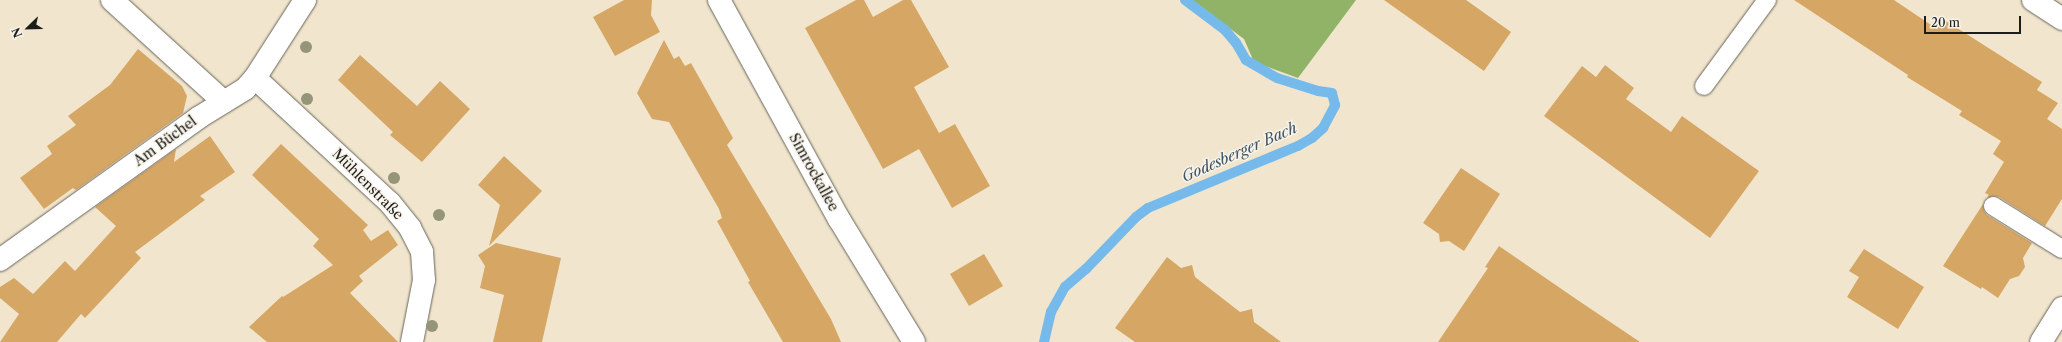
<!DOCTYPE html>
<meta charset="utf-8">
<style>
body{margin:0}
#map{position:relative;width:2062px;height:342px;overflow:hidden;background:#f1e6cd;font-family:"Libre Caslon Text",serif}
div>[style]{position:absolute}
.forest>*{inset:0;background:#90b368}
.stream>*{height:10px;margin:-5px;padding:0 5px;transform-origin:5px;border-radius:5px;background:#76baec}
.building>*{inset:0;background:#d6a665}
.roads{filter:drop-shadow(0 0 1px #67635a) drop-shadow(0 0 1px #67635a)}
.service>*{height:18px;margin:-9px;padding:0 9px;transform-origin:9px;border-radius:9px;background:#fff}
.minor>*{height:22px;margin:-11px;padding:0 11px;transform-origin:11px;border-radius:11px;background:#fff}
.secondary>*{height:22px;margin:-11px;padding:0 11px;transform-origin:11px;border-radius:11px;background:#fff}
.trees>*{width:12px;height:12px;margin:-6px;border-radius:50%;background:#95957a}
span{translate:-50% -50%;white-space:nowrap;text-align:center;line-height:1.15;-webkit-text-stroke:3px #f7f3e8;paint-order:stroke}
.street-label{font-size:14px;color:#1c1c1c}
.water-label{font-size:15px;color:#3c5365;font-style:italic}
.north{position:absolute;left:8px;top:8px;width:40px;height:40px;-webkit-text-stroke:3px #f7f3e8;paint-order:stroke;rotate:247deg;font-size:11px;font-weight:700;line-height:16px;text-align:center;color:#1c1c1c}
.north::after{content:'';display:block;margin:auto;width:14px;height:18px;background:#1c1c1c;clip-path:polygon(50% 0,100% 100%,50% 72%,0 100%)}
.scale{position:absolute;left:1924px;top:16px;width:97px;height:18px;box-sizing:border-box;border:2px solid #1c1c1c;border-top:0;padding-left:5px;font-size:12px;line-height:14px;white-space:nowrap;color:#1c1c1c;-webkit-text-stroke:3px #f7f3e8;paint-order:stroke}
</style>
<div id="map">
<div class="forest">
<div style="clip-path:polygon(1192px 0,1356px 0,1298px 78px,1254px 62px,1244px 39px)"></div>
</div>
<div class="stream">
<div style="left:1044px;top:342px;width:31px;rotate:-77deg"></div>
<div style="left:1051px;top:312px;width:29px;rotate:-61deg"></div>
<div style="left:1065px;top:287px;width:28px;rotate:-41deg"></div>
<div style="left:1086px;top:269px;width:72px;rotate:-46.1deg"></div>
<div style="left:1136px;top:217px;width:15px;rotate:-37deg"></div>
<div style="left:1148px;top:208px;width:162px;rotate:-22.5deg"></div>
<div style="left:1298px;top:146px;width:16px;rotate:-30deg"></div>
<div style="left:1312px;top:138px;width:15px;rotate:-42deg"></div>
<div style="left:1323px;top:128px;width:26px;rotate:-62deg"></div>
<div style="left:1335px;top:105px;width:12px;rotate:-104deg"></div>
<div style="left:1332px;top:93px;width:14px;rotate:-172deg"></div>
<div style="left:1318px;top:91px;width:43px;rotate:-162.4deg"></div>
<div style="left:1277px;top:78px;width:36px;rotate:-150deg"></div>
<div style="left:1246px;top:60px;width:20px;rotate:-120deg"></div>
<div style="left:1236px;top:43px;width:17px;rotate:-130deg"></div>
<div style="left:1225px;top:30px;width:50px;rotate:-143.1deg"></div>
</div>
<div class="building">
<div style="clip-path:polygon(624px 0,652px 0,651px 15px,660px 32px,615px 56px,593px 17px)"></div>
<div style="clip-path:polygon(856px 0,864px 0,873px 17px,903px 0,911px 0,949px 67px,914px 87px,939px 133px,955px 124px,990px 186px,952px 208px,919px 149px,883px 169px,805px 28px)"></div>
<div style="clip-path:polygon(1384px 0,1466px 0,1511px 32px,1484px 71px)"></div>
<div style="clip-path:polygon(1794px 0,1894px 0,1937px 29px,1943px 19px,2042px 82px,2037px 90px,2058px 103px,2047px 119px,2062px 129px,2062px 199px,2045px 226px,1999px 197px,1993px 196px,1987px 198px,1989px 195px,1985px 193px,2004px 162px,1993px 154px,2001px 141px,1959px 115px,1962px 111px,1907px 77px,1908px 75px)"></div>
<div style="clip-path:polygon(664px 40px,674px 59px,679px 56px,685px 66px,691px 63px,733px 138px,727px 145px,831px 319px,841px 342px,783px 342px,748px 282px,750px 281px,717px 221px,722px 218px,719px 209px,669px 122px,652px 119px,637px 93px)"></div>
<div style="clip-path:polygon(138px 49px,182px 86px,187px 96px,183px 113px,76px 190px,73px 188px,44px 209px,20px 178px,52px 154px,47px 146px,76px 125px,68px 116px,110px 85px)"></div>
<div style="clip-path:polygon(360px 55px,417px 106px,440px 81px,470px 109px,422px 162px,390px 135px,393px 132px,338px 80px)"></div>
<div style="clip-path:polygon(1605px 65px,1634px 88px,1626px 99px,1671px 132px,1682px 116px,1759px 171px,1710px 238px,1544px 116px,1582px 66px,1596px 77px)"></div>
<div style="clip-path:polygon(210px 136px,235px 172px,200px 196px,205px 200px,135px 252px,141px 258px,85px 318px,81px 314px,57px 342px,0 342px,19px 314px,0 298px,0 287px,14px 278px,33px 294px,65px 261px,75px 271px,116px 226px,95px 207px,176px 149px,174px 162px)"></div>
<div style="clip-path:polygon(281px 144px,368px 225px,363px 230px,371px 241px,388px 230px,398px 245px,359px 276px,363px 281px,350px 293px,398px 342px,267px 342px,249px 327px,282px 296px,283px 297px,333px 265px,313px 246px,319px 239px,252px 175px)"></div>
<div style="clip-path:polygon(504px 156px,542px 191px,489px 246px,500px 205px,478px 185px)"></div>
<div style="clip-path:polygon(1461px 168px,1500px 194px,1464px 251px,1449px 241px,1440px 242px,1439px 234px,1423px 223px)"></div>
<div style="clip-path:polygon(1983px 204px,1984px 211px,1987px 215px,2032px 243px,2023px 258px,2025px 267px,2019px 276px,2010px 279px,1998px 298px,1982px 287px,1981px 289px,1943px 266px)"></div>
<div style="clip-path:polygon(496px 243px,561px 258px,542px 342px,493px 342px,504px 295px,480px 288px,485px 266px,478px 255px)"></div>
<div style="clip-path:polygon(1499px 246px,1579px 301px,1640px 342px,1438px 342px,1488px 268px,1485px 267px)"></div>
<div style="clip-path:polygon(1864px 249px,1924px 287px,1898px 329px,1847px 297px,1859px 277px,1849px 271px)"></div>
<div style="clip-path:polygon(984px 254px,1003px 286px,969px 306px,950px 274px)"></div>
<div style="clip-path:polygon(1167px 257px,1181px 268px,1192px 265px,1195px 277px,1240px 312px,1252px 309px,1254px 322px,1281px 342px,1135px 342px,1115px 328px)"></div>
</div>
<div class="roads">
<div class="service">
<div style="left:1704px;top:86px;width:107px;rotate:-53.8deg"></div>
<div style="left:1993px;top:206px;width:81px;rotate:31.9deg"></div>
</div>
<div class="minor">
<div style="left:112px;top:0;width:151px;rotate:42.3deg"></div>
<div style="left:719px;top:0;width:250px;rotate:61.3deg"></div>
<div style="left:839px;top:219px;width:144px;rotate:58.6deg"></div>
<div style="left:2033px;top:0;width:35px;rotate:33deg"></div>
<div style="left:255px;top:78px;width:184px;rotate:42.8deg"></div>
<div style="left:390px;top:203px;width:32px;rotate:51deg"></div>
<div style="left:410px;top:228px;width:27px;rotate:63deg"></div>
<div style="left:422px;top:252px;width:28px;rotate:86deg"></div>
<div style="left:424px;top:280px;width:63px;rotate:101deg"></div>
<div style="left:0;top:260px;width:244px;rotate:-35.6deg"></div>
<div style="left:198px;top:118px;width:55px;rotate:-31.7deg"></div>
<div style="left:245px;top:89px;width:15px;rotate:-48deg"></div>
<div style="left:255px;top:78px;width:93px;rotate:-57.3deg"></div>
</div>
<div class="secondary">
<div style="left:2041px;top:342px;width:40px;rotate:-58deg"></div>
</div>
</div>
<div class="trees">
<div style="left:306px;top:47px"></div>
<div style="left:307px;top:99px"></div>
<div style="left:394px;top:178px"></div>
<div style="left:439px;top:215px"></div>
<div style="left:432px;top:326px"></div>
</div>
<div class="street-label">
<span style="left:165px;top:141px;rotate:-36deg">Am Büchel</span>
<span style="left:814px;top:172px;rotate:61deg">Simrockallee</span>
<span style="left:368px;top:184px;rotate:45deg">Mühlenstraße</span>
</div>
<div class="water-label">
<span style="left:1239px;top:152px;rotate:-24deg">Godesberger Bach</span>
</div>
<div class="north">N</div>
<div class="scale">20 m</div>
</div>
